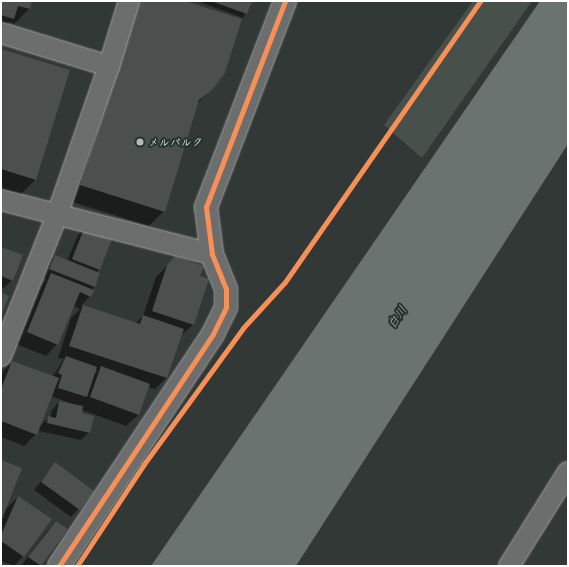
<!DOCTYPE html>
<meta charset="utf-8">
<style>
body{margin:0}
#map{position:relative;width:569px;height:567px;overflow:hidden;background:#323835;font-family:Delius,"Klee One",sans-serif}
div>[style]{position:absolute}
.green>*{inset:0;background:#47504b}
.water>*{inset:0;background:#6a736f}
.shadow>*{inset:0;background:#0007}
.building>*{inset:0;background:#4b4f4d}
.roads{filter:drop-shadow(0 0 1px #a3a5a4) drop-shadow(0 0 1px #a3a5a4)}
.street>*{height:20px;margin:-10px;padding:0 10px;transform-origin:10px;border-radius:10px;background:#6b6e6d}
.secondary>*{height:22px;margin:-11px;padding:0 11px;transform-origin:11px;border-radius:11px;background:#6b6e6d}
.cycleway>*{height:5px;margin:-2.5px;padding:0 2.5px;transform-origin:2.5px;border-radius:2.5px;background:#f78f57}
.dots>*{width:11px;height:11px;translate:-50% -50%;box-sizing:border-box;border:2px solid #26332d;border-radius:50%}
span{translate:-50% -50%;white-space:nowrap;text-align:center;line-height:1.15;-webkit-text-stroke:4px #26332d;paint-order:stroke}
.poi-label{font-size:11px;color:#fff}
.left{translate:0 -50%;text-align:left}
.water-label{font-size:12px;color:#b8bcba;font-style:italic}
.frame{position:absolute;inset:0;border:2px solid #fff;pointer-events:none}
</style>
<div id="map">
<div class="green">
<div style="clip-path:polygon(473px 1px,532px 1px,422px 158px,384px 125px)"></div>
</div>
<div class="water">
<div style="clip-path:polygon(540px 1px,568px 1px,568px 144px,296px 566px,151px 566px)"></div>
</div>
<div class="shadow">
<div style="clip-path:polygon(1px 1px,31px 1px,29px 9px,14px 24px,9px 22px,1px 30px)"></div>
<div style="clip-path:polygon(132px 1px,182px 1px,212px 88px,197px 104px,164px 211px,149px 226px,66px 200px)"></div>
<div style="clip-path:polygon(197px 1px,251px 1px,243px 18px)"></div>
<div style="clip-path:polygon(1px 50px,35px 180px,20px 195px,1px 189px)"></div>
<div style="clip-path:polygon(evenodd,85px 227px,99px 269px,96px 273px,99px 274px,90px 296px,81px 306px,135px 324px,143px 316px,156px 277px,175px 258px,199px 276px,208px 279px,193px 325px,180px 336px,166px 378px,155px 389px,148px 387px,138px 415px,126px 426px,82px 410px,81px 414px,89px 432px,81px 440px,39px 431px,39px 426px,50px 417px,52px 410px,59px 402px,78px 406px,51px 396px,36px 434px,24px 446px,1px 437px,1px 373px,12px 362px,52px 377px,64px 359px,58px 358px,71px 318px,80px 309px,73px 306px,57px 344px,46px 356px,16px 344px,40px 286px,46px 279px,42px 277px,47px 264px,55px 256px,67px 261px,78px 235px,85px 227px,95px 370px,98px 371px,93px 375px,95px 370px)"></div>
<div style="clip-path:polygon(1px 248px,12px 280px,4px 288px,1px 287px)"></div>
<div style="clip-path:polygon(1px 461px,4px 511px,18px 497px,23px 556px,14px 566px,1px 561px)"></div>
<div style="clip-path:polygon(55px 464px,93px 491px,71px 517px,34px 490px)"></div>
<div style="clip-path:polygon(56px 522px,41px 566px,21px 566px,48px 530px)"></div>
</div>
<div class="building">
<div style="clip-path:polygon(1px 1px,32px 1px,30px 9px,18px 6px,14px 19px,1px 15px)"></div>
<div style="clip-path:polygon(140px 1px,185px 1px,242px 19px,225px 73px,213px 89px,199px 100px,165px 212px,80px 185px)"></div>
<div style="clip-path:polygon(211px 1px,252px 1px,247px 14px)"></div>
<div style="clip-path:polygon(1px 49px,70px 70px,36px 180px,1px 169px)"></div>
<div style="clip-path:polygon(85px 226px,113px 236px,100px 270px,72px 259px)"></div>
<div style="clip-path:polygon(1px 247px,23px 255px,13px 281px,1px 276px)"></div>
<div style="clip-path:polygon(55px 255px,100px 273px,95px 287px,49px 269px)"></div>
<div style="clip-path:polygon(175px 256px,204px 266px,200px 276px,209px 279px,194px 325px,152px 311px,167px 265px)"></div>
<div style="clip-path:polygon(51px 273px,94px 290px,91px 297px,80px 292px,58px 345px,27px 332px)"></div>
<div style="clip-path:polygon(1px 292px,9px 296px,1px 316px)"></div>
<div style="clip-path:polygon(83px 305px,140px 324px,143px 315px,184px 329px,167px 378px,69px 346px)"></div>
<div style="clip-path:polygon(66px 356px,97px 367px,87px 397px,58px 388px,62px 375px,58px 373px)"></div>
<div style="clip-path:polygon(12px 361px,59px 378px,37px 435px,1px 421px,1px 389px)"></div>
<div style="clip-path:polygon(101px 366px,150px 384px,139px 415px,90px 397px)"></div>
<div style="clip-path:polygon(59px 401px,83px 406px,82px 413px,94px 416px,90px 433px,47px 423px,48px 416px,56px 418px)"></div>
<div style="clip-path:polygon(1px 460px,22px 468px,1px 522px)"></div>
<div style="clip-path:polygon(55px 462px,94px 491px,80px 510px,41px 482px)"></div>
<div style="clip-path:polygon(18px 496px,52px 519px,24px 557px,1px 541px,1px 535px)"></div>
<div style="clip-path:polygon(56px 521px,68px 529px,41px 566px,28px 557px)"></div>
</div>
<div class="roads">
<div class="street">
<div style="left:1px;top:33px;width:113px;rotate:17deg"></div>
<div style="left:1px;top:200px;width:218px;rotate:14.4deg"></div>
<div style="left:1px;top:356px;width:152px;rotate:-68.3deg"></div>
<div style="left:57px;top:215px;width:158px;rotate:-70.8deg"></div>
<div style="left:109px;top:66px;width:68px;rotate:-72.9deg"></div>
<div style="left:509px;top:566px;width:111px;rotate:-57.9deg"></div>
</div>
<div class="secondary">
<div style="left:59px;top:566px;width:278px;rotate:-56.4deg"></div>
<div style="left:213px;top:334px;width:30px;rotate:-64deg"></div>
<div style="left:226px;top:307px;width:18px;rotate:-90deg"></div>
<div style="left:226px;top:289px;width:38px;rotate:-112deg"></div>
<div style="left:212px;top:254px;width:47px;rotate:-97.3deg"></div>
<div style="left:206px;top:207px;width:221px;rotate:-69deg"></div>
</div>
</div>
<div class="cycleway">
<div style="left:59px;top:566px;width:278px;rotate:-56.4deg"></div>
<div style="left:213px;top:334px;width:30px;rotate:-64deg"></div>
<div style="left:226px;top:307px;width:18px;rotate:-90deg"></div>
<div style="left:226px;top:289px;width:38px;rotate:-112deg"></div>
<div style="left:212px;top:254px;width:47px;rotate:-97.3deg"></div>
<div style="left:206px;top:207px;width:221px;rotate:-69deg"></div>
<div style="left:77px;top:566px;width:122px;rotate:-56.7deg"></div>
<div style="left:144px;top:464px;width:168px;rotate:-53.9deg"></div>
<div style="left:243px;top:328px;width:62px;rotate:-47.6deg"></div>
<div style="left:285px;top:282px;width:342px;rotate:-55.2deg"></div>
</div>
<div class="dots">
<div style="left:140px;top:142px;background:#b7b9b8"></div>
</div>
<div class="poi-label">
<span class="left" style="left:148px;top:142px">メルパルク</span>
</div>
<div class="water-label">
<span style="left:397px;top:317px;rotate:-55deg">白川</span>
</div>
<div class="frame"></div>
</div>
